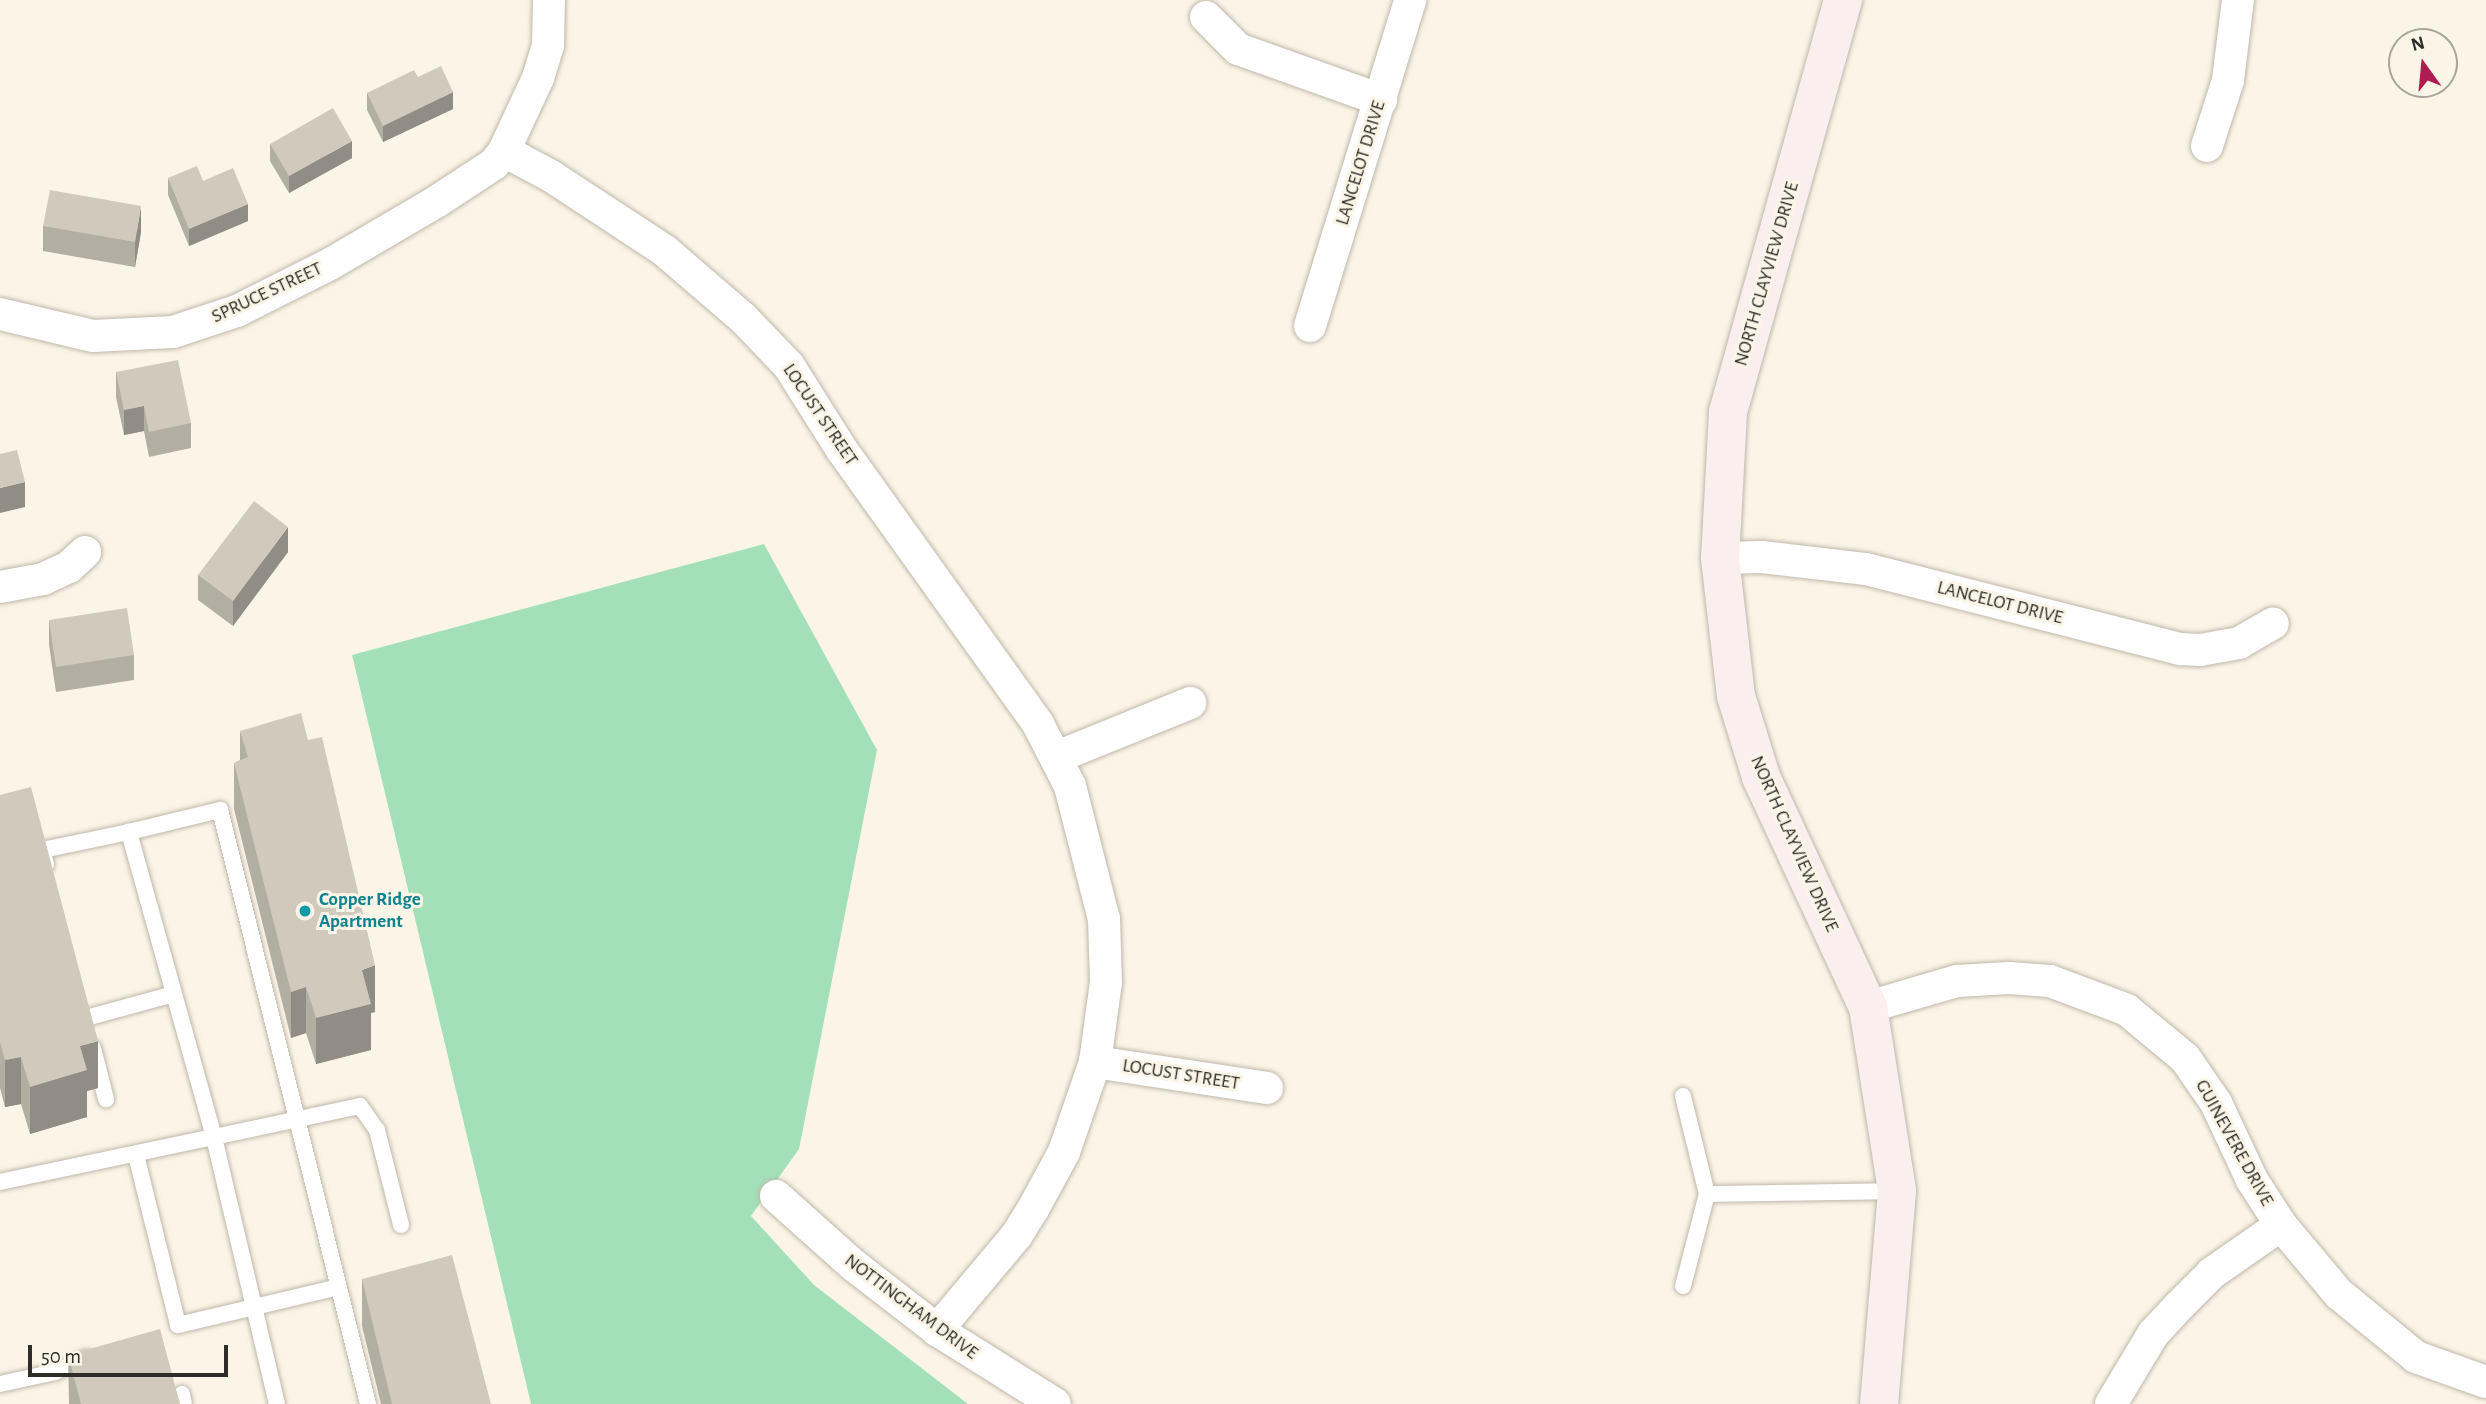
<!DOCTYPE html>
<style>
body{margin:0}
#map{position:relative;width:2486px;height:1404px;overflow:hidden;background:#fbf5e7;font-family:"Alegreya Sans",sans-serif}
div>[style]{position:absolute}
.green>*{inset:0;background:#a3e0b9}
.roads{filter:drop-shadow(0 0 2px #beb8ab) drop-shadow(0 0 2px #beb8ab)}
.lane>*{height:16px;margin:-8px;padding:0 8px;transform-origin:8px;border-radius:8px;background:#fff}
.street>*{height:32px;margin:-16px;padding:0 16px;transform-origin:16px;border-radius:16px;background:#fff}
.secondary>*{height:38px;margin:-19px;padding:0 19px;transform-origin:19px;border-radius:19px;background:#fbeeef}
.wall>*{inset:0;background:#b2aea2}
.shaded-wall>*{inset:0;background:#918d84}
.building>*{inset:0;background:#cfcabc}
.dots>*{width:19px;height:19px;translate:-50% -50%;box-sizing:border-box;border:4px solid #fbf5e7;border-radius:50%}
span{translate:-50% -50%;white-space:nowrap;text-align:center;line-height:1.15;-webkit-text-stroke:6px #fbf5e7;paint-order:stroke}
.street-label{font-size:19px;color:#2f2d28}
.culture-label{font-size:19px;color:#0d838f;font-weight:700}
.left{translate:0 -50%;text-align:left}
.north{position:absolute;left:2388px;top:28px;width:70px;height:70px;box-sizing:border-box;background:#fbf5e7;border:2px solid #a9a59b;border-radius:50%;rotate:345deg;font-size:19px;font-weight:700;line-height:28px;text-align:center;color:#2f2d28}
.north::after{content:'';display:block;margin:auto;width:24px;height:32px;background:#ae1d52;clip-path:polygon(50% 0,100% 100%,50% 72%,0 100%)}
.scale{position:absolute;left:28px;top:1345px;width:200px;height:32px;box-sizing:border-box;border:4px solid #2f2d28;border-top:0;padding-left:9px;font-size:21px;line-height:24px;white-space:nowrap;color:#2f2d28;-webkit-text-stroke:5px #fbf5e7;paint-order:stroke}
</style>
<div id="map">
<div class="green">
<div style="clip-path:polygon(764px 544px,877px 750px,799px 1149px,751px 1216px,814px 1285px,968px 1404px,531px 1404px,352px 655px)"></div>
</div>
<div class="roads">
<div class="lane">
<div style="left:129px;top:832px;width:94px;rotate:-13.6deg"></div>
<div style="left:220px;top:810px;width:612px;rotate:76.01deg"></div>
<div style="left:86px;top:1018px;width:91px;rotate:-15.3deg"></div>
<div style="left:93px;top:1048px;width:53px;rotate:75.7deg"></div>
<div style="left:136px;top:1155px;width:175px;rotate:76.1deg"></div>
<div style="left:178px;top:1325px;width:165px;rotate:-13.3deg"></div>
<div style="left:0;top:1182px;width:219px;rotate:-11.9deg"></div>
<div style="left:214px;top:1137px;width:317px;rotate:-105.6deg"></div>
<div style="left:129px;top:832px;width:89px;rotate:168.3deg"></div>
<div style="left:42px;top:850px;width:15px;rotate:74deg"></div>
<div style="left:1707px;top:1194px;width:190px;rotate:-0.9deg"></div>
<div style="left:1683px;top:1286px;width:95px;rotate:-75.4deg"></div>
<div style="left:1707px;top:1194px;width:101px;rotate:-103.8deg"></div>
<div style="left:0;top:1384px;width:56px;rotate:-12.3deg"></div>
<div style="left:55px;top:1372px;width:35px;rotate:-24deg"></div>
<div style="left:182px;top:1394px;width:10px;rotate:79deg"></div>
<div style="left:277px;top:1404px;width:274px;rotate:-103.3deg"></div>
<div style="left:214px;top:1137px;width:149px;rotate:-12deg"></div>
<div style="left:360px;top:1106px;width:29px;rotate:55deg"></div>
<div style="left:377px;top:1130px;width:98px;rotate:75.8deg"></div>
</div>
<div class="street">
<div style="left:1206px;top:17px;width:45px;rotate:45deg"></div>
<div style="left:1238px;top:49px;width:152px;rotate:19.6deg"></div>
<div style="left:2207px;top:146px;width:69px;rotate:-72.3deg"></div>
<div style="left:2228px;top:80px;width:81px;rotate:-82.9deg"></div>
<div style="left:504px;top:151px;width:53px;rotate:28deg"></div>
<div style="left:551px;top:176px;width:136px;rotate:33.3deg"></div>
<div style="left:665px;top:251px;width:103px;rotate:40.7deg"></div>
<div style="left:743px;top:318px;width:66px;rotate:46.2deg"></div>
<div style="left:789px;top:366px;width:99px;rotate:57.8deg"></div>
<div style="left:842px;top:450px;width:337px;rotate:54.4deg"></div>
<div style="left:1038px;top:724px;width:70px;rotate:62.7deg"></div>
<div style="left:1070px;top:786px;width:137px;rotate:75.7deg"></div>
<div style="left:1104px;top:919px;width:63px;rotate:88.2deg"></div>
<div style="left:1106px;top:982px;width:81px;rotate:97.8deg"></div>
<div style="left:1095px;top:1062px;width:95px;rotate:109deg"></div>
<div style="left:1064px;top:1152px;width:65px;rotate:118.5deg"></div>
<div style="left:1033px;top:1209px;width:32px;rotate:122deg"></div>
<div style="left:1016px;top:1236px;width:123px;rotate:130deg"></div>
<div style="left:0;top:314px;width:96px;rotate:13.3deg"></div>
<div style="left:93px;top:336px;width:80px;rotate:-2.9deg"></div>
<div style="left:173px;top:332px;width:67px;rotate:-18.2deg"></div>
<div style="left:237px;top:311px;width:106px;rotate:-26.8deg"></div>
<div style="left:332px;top:263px;width:121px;rotate:-30.4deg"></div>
<div style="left:436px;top:202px;width:69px;rotate:-33.2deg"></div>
<div style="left:494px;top:164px;width:16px;rotate:-52deg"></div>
<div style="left:504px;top:151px;width:81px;rotate:-65deg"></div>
<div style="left:538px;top:78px;width:34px;rotate:-73deg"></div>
<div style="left:548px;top:46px;width:46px;rotate:-88.8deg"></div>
<div style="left:1310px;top:326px;width:341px;rotate:-72.9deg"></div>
<div style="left:1720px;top:558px;width:42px;rotate:-1.4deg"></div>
<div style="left:1762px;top:557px;width:105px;rotate:6.6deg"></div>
<div style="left:1866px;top:569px;width:325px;rotate:14.3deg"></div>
<div style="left:2181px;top:649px;width:19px;rotate:3deg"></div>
<div style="left:2200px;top:650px;width:40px;rotate:-10deg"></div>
<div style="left:2239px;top:643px;width:39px;rotate:-30deg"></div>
<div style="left:0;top:587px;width:44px;rotate:-10.5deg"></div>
<div style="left:43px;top:579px;width:29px;rotate:-25deg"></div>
<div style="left:69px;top:567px;width:22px;rotate:-43deg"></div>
<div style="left:1057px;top:757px;width:144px;rotate:-22.1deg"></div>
<div style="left:1868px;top:1007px;width:93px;rotate:-16.3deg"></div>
<div style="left:1957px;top:981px;width:52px;rotate:-3.3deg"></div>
<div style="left:2009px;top:978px;width:41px;rotate:4.2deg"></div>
<div style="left:2050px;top:981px;width:82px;rotate:20.6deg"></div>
<div style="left:2127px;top:1010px;width:75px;rotate:39.6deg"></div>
<div style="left:2185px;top:1058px;width:55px;rotate:55.4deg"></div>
<div style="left:2216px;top:1103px;width:85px;rotate:64.9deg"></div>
<div style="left:2252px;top:1180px;width:54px;rotate:57.2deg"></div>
<div style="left:2281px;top:1225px;width:90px;rotate:50deg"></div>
<div style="left:2339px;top:1294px;width:99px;rotate:39.3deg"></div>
<div style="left:2416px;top:1357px;width:74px;rotate:19.7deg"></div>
<div style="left:1095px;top:1062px;width:174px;rotate:8.6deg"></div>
<div style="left:776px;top:1196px;width:102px;rotate:41.8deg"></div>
<div style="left:852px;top:1264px;width:108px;rotate:37.8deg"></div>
<div style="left:937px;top:1330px;width:139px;rotate:32.1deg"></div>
<div style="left:2111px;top:1404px;width:82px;rotate:-59deg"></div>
<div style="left:2153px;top:1334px;width:38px;rotate:-47deg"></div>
<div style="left:2179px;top:1306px;width:47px;rotate:-45deg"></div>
<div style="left:2212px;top:1273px;width:84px;rotate:-34.8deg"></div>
</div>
<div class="secondary">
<div style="left:1843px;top:0;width:428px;rotate:105.6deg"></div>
<div style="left:1728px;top:412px;width:146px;rotate:93.1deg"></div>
<div style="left:1720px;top:558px;width:139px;rotate:83.4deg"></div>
<div style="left:1736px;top:696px;width:85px;rotate:72.8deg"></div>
<div style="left:1761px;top:777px;width:254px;rotate:65.1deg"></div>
<div style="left:1868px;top:1007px;width:186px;rotate:81deg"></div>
<div style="left:1897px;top:1191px;width:214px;rotate:94.8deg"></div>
</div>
</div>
<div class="wall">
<div style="clip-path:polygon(418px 77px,453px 109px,383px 142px,367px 110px,367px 93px)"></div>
<div style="clip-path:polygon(270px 144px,352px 158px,289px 193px,270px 161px)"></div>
<div style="clip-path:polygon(168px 178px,203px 181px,248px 221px,189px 246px,168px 195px)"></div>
<div style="clip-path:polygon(43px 226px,141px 232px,135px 267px,43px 251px)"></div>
<div style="clip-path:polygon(116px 372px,191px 423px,191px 448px,149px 457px,144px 431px,124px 435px,116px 397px)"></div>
<div style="clip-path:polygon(288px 552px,233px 626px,198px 600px,198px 575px)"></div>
<div style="clip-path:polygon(49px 620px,134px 655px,134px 680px,56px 692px,49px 645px)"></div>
<div style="clip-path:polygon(240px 731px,375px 1012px,371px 1013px,371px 1050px,316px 1064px,306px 1033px,291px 1038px,234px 809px,234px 763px,240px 760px)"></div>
<div style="clip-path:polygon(0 795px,98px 1088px,87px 1091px,87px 1117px,30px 1134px,21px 1104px,5px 1107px,0 1088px)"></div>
<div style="clip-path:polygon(362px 1279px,491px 1404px,381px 1404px,362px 1326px)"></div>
<div style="clip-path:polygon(68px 1355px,180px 1404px,69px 1404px)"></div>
</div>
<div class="shaded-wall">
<div style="clip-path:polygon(453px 92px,453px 109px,383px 142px,383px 126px)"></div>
<div style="clip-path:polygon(352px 141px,352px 158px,289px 193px,289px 176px)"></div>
<div style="clip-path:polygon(248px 204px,248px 221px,189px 246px,189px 229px)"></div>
<div style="clip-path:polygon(141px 206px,141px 232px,135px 267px,135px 242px)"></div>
<div style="clip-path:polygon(144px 406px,144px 431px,124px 435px,124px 410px)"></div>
<div style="clip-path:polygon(25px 482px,25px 507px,0 513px,0 488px)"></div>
<div style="clip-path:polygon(288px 527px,288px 552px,233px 626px,233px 601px)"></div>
<div style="clip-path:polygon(375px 965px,375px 1012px,371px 1013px,371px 1050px,316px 1064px,316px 1018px,362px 970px)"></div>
<div style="clip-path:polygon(306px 987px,306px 1033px,291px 1038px,291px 992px)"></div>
<div style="clip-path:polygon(98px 1041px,98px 1088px,87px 1091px,87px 1117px,30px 1134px,30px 1087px,80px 1046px)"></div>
<div style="clip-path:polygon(21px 1057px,21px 1104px,5px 1107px,5px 1060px)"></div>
</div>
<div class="building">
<div style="clip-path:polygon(441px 66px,453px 92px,383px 126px,367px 93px,414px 70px,418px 77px)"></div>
<div style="clip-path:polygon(333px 108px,352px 141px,289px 176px,270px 144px)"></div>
<div style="clip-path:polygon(197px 166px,203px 181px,233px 168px,248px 204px,189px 229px,168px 178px)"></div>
<div style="clip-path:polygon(50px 190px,141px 206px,135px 242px,43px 226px)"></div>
<div style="clip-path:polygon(178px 360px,191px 423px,149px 432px,144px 406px,124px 410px,116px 372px)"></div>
<div style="clip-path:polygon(17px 450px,25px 482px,0 488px,0 454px)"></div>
<div style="clip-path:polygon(254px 501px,288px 527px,233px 601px,198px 575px)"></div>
<div style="clip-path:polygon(127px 608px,134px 655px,56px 667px,49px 620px)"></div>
<div style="clip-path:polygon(301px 713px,308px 740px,322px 737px,375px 965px,362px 970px,371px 1004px,316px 1018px,306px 987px,291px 992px,234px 763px,248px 757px,240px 731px)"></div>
<div style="clip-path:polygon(31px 787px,98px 1041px,80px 1046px,87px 1070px,30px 1087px,21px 1057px,5px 1060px,0 1042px,0 795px)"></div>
<div style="clip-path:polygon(452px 1255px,491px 1404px,392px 1404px,362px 1279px)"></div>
<div style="clip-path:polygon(160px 1329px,180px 1404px,81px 1404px,68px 1355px)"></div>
</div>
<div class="dots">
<div style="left:305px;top:911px;background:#0f9aa8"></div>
</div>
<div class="street-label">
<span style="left:1361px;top:163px;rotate:-73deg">LANCELOT DRIVE</span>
<span style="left:1767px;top:274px;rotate:-74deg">NORTH CLAYVIEW DRIVE</span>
<span style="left:267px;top:293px;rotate:-25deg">SPRUCE STREET</span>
<span style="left:820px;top:415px;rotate:56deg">LOCUST STREET</span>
<span style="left:2000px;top:603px;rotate:14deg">LANCELOT DRIVE</span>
<span style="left:1794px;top:844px;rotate:66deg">NORTH CLAYVIEW DRIVE</span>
<span style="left:1181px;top:1075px;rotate:9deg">LOCUST STREET</span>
<span style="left:2234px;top:1143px;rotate:61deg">GUINEVERE DRIVE</span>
<span style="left:911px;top:1307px;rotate:37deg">NOTTINGHAM DRIVE</span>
</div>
<div class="culture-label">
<span class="left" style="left:319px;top:911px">Copper Ridge<br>Apartment</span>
</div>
<div class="north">N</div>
<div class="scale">50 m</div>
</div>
